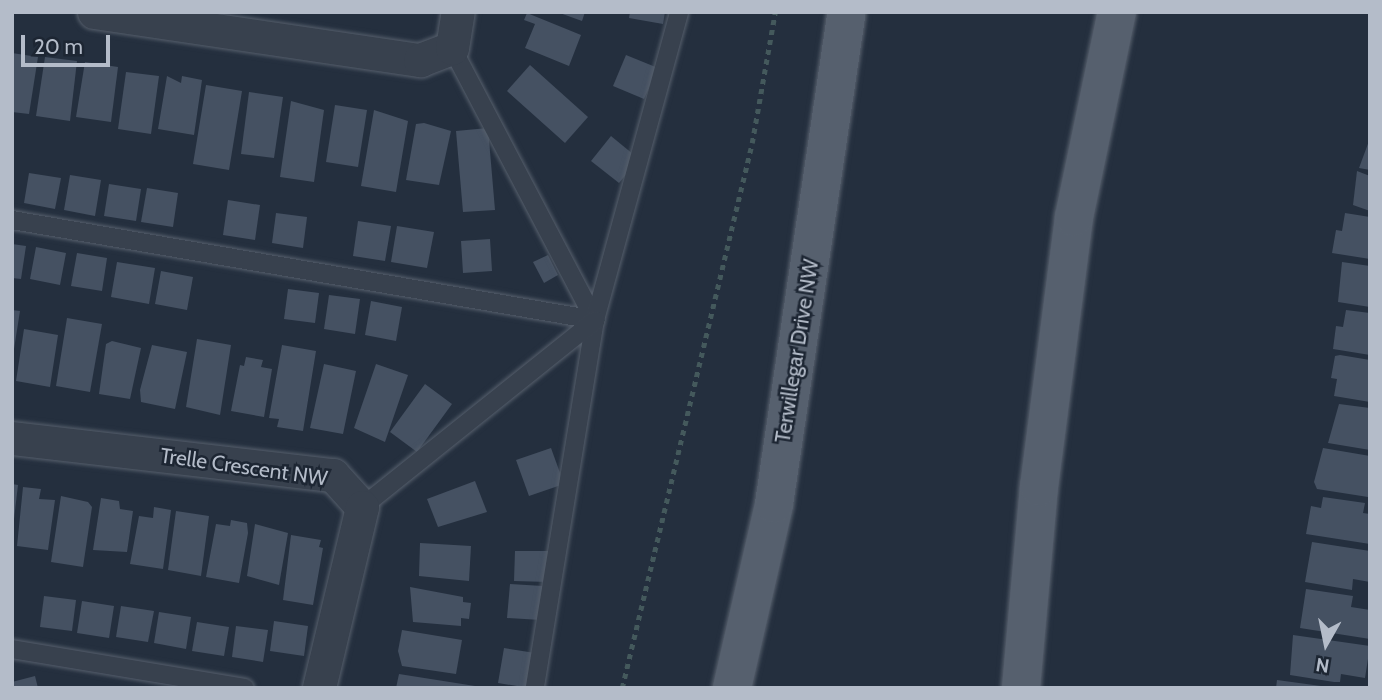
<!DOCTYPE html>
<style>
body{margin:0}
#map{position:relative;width:1382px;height:700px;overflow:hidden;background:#242f3e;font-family:Cabin,sans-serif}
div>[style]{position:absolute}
.building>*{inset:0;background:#455162}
.path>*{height:4.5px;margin-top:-2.25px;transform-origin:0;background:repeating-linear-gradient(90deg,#44595c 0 5px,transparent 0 10px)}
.roads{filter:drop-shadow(0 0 2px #565f6c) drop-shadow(0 0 2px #565f6c)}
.lane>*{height:18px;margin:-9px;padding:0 9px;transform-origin:9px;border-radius:9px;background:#38414e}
.street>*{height:33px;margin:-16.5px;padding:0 16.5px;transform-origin:16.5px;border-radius:16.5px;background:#38414e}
.primary>*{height:38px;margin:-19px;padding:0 19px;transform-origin:19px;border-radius:19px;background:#56606e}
span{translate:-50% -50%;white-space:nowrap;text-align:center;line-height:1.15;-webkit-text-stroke:5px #1d2633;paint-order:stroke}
.street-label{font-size:21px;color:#b4bcc9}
.frame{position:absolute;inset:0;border:14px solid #b4bcc9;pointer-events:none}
.north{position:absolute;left:1291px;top:609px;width:70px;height:70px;-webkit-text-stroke:5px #1d2633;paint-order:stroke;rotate:189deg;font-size:19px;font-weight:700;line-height:28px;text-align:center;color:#b4bcc9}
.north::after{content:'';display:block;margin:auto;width:24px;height:32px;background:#b4bcc9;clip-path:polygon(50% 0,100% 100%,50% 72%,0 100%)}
.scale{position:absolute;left:21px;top:35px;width:89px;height:32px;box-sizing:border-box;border:4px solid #b4bcc9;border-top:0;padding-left:9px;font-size:21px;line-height:24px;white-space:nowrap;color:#b4bcc9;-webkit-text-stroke:5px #1d2633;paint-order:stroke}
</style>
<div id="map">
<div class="building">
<div style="clip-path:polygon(557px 12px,585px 12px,582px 21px)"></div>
<div style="clip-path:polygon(630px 12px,665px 12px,663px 24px,629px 18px)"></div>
<div style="clip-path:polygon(527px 13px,581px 35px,569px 66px,525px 48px,535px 24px,524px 20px)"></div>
<div style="clip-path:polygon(12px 53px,38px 57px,29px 114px,12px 112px)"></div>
<div style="clip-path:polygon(626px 55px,658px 68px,644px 99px,613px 86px)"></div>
<div style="clip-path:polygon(45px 57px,77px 61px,70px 121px,36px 116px)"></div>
<div style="clip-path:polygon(85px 62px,118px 67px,111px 122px,76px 117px)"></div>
<div style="clip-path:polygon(530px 65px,588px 117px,565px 143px,507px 91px)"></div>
<div style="clip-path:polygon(126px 72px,159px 76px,151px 134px,118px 129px)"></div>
<div style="clip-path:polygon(167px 76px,181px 83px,182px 76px,202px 80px,194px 135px,158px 129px)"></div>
<div style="clip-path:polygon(206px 85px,242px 91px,229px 170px,193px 164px)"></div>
<div style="clip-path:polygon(249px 92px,283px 97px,274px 158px,241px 154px)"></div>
<div style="clip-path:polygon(291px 101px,324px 110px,314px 182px,280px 177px)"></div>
<div style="clip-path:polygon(335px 105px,367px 110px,358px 167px,326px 162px)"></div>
<div style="clip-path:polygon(374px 110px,408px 121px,396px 192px,361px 186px)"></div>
<div style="clip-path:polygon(424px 123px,451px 131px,439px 185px,406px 180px,416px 124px)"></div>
<div style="clip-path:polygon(488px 128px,495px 210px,463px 212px,456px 131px)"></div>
<div style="clip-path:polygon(611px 136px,639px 159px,619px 183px,591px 161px)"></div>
<div style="clip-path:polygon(1369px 141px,1370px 141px,1370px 170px,1359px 168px)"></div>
<div style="clip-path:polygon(1357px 171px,1370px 176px,1370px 211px,1353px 205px)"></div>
<div style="clip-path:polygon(29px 173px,61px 178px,55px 209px,24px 203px)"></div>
<div style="clip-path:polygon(70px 175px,101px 180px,95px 216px,64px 210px)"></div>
<div style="clip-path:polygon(109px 184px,141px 189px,136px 221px,104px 216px)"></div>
<div style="clip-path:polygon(147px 188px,178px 193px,173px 227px,141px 222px)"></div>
<div style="clip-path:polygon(228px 200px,260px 205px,255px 240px,223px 235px)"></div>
<div style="clip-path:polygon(276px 213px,307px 217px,303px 248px,272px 243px)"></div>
<div style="clip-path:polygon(1345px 213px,1370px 217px,1370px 259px,1332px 253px,1336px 230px,1342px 231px)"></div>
<div style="clip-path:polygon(358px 221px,391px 226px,385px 261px,353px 256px)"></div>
<div style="clip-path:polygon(397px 226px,434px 232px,427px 268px,391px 262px)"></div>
<div style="clip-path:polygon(490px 239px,492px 271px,463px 273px,461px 241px)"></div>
<div style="clip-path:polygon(12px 244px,26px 246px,21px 279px,12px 278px)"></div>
<div style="clip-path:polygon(36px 247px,66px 253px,60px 285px,30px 279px)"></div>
<div style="clip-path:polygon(77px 253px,107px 258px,102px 291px,71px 286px)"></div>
<div style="clip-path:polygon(548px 255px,558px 275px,544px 283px,533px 262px)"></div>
<div style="clip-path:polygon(117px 262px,155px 268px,149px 304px,111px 297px)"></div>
<div style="clip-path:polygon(1342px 262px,1370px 266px,1370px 307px,1338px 302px)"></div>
<div style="clip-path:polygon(161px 271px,193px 277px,187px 310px,155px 304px)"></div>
<div style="clip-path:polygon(288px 289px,319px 293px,315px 323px,284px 319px)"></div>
<div style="clip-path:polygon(329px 295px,360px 299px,355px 334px,324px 329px)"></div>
<div style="clip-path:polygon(371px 301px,402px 307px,396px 341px,365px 335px)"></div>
<div style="clip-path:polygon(12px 310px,20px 311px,14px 349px,12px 349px)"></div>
<div style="clip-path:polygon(1346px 310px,1370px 313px,1370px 355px,1333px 349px,1336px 326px,1343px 327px)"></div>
<div style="clip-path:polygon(67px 318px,102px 324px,90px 392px,56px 386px)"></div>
<div style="clip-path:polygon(24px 329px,58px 335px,50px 387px,16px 381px)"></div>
<div style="clip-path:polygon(197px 339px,231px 345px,220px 415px,186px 407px)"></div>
<div style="clip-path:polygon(112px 341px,141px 348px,130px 399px,99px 394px,106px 344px)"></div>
<div style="clip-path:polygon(152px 345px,187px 352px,175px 409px,141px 402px,140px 390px)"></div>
<div style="clip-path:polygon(282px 345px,316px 351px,303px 431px,277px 427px,279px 419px,269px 418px)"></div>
<div style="clip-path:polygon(1340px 355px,1370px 360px,1370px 402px,1334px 396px,1337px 379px,1331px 378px,1335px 356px)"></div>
<div style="clip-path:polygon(246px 357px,263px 360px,261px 367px,272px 369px,264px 417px,231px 411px,240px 365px,244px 366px)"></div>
<div style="clip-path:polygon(324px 364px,356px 371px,343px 434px,310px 428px)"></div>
<div style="clip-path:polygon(376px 364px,408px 375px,385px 442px,354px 428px)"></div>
<div style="clip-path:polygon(425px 384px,452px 404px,417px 452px,390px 432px)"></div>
<div style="clip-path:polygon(1339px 404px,1370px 408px,1370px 450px,1328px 443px)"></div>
<div style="clip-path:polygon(551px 448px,564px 484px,529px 496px,516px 460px)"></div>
<div style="clip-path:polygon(1323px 448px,1370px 456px,1368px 497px,1317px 489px,1314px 482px)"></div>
<div style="clip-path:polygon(475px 481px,487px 512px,438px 527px,427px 499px)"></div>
<div style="clip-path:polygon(12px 484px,18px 485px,14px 519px,12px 519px)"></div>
<div style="clip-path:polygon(23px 487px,41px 489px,39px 499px,55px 500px,48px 550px,17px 546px)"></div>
<div style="clip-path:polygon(61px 496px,88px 502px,92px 507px,83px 567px,51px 562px)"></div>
<div style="clip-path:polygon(1323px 497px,1365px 503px,1363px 513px,1370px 514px,1370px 544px,1306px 534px,1311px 506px,1321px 508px)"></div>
<div style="clip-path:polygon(101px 498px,119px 501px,120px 509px,133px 511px,127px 552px,93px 550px)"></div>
<div style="clip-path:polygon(154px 507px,171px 510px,163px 569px,130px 564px,139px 516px,153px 518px)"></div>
<div style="clip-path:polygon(176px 511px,209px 516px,201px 576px,168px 570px)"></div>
<div style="clip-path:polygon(231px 520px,247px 523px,248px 533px,239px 583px,206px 577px,216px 524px,230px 526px)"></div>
<div style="clip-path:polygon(255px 524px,288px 533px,279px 585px,247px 576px)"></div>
<div style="clip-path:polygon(291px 535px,321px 540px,319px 547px,323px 548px,313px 605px,283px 600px)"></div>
<div style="clip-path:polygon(1312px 542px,1370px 551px,1370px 582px,1353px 579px,1352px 590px,1305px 582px)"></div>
<div style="clip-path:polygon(420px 543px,471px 546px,469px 581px,419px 576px)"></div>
<div style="clip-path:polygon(515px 551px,549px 551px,548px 582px,514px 581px)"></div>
<div style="clip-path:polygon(510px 584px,543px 586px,541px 620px,507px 618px)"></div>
<div style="clip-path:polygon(410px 587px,463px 597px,463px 602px,471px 603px,469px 619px,461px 618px,461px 626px,413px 622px)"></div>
<div style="clip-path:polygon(1306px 589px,1353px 596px,1351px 607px,1370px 610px,1370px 639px,1300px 628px)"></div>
<div style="clip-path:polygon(44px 596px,76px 600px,72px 631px,40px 627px)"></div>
<div style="clip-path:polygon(82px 601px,114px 606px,109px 638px,77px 633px)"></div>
<div style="clip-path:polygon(121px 606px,154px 611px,148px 642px,116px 637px)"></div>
<div style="clip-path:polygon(159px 612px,191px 617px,186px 649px,154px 643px)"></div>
<div style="clip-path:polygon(274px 621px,308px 626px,304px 656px,270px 651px)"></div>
<div style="clip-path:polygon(197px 622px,229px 627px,224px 656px,192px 651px)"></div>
<div style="clip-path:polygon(236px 626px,268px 630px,263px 662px,232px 657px)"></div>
<div style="clip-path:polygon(402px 630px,462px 640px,456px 674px,402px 666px,398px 651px)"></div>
<div style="clip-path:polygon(1293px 635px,1370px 646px,1365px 678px,1341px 674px,1340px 682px,1334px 682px,1290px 675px)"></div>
<div style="clip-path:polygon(504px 648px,535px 653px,529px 688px,498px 683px)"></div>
<div style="clip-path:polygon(399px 674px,475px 686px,474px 688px,396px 688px)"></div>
<div style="clip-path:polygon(35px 676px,38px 688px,12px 688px,12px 682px)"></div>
<div style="clip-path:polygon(1277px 680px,1321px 686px,1320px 688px,1276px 688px)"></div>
</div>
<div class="path">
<div style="left:622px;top:688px;width:560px;rotate:-76.58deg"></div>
<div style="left:752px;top:143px;width:133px;rotate:-80deg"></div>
</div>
<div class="roads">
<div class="lane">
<div style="left:452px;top:48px;width:307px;rotate:62.3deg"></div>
<div style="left:595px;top:320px;width:373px;rotate:99.3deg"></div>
<div style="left:12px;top:220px;width:592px;rotate:9.73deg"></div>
<div style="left:595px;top:320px;width:319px;rotate:-74.7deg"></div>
<div style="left:362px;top:507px;width:299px;rotate:-38.7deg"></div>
<div style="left:12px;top:649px;width:236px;rotate:9.5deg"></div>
</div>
<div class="street">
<div style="left:94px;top:12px;width:330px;rotate:8.4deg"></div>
<div style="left:420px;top:60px;width:34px;rotate:-21deg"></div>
<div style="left:452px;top:48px;width:36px;rotate:-81deg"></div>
<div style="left:12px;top:438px;width:323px;rotate:6.6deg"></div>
<div style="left:333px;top:475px;width:43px;rotate:47.8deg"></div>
<div style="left:362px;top:507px;width:186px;rotate:103.4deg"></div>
</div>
<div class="primary">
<div style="left:732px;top:688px;width:189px;rotate:-77.1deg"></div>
<div style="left:774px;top:504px;width:497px;rotate:-81.6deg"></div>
<div style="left:1021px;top:688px;width:202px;rotate:-84.9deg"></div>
<div style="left:1039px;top:487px;width:272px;rotate:-82.6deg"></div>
<div style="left:1074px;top:217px;width:209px;rotate:-78.2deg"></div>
</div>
</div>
<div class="street-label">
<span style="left:797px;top:351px;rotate:-81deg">Terwillegar Drive NW</span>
<span style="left:244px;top:467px;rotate:8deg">Trelle Crescent NW</span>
</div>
<div class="frame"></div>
<div class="north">N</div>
<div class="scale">20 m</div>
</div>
